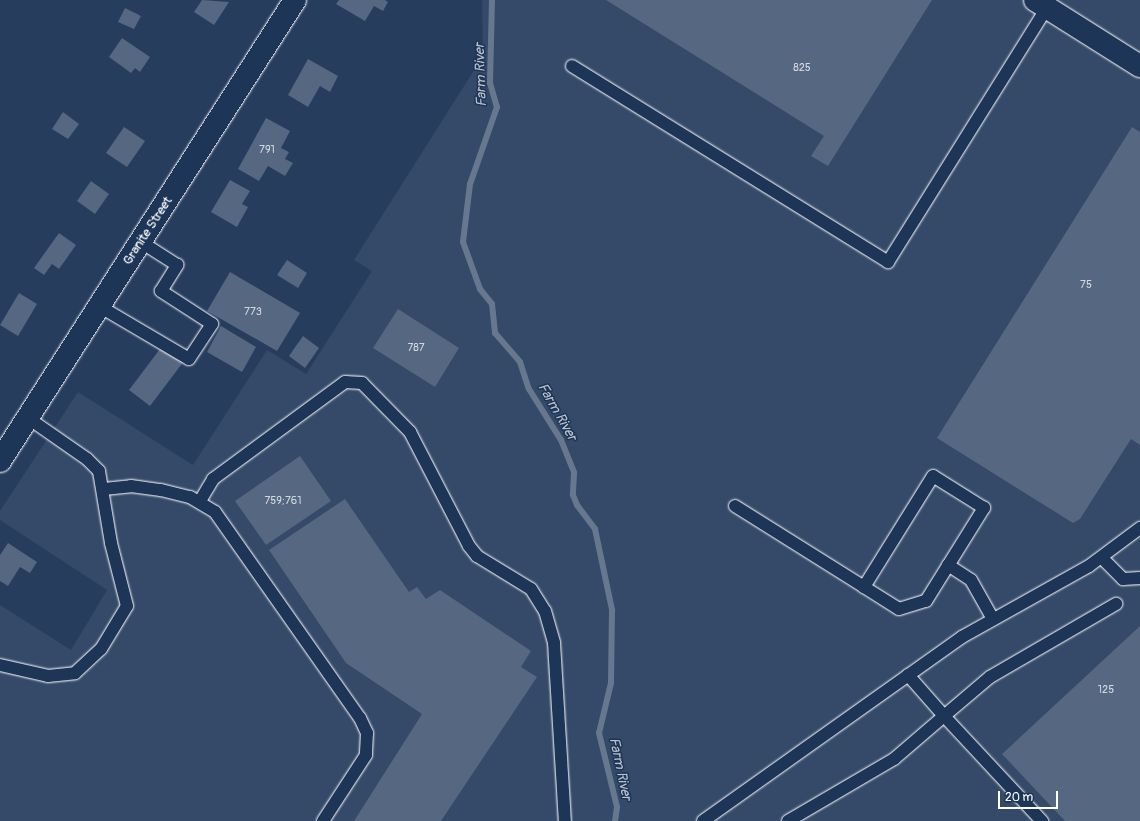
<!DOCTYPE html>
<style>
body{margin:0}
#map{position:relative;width:1140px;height:821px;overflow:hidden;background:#263d5e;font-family:Pangolin,sans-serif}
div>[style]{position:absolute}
.built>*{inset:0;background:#344a68}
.stream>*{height:6px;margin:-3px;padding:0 3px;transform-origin:3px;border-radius:3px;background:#67788e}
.building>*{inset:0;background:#556781}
.roads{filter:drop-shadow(0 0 1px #fff) drop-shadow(0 0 1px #fff)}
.service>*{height:12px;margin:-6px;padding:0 6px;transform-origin:6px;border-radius:6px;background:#1d3557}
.minor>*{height:22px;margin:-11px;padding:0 11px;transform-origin:11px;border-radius:11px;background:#1d3557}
.secondary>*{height:22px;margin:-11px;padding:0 11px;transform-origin:11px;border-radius:11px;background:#1d3557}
span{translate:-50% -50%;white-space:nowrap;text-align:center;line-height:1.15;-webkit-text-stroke:3px #1d3557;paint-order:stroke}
.number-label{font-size:11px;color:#d4d9e0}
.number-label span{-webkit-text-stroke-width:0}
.street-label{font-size:13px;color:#fff}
.water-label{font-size:14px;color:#bbc2cc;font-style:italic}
.scale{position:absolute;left:998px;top:791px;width:60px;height:18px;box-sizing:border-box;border:2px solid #fff;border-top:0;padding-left:5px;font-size:12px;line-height:14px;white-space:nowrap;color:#fff;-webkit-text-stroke:3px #1d3557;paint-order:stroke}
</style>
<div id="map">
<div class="built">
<div style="clip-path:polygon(482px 0,1140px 0,1140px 821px,0 821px,0 605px,71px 650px,107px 590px,0 520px,0 511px,78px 392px,193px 465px,267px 350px,306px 374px,372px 271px,354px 260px,483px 56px)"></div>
</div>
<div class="stream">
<div style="left:492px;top:0;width:83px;rotate:91.4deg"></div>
<div style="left:490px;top:83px;width:25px;rotate:74deg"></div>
<div style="left:497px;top:107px;width:82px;rotate:109.3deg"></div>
<div style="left:470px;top:184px;width:58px;rotate:96.9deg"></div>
<div style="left:463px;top:242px;width:50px;rotate:70.1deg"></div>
<div style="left:480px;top:289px;width:19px;rotate:51deg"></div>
<div style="left:492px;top:304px;width:29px;rotate:84deg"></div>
<div style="left:495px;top:333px;width:38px;rotate:49deg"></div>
<div style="left:520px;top:362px;width:28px;rotate:72deg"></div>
<div style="left:529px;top:389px;width:60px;rotate:57.9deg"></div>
<div style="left:561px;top:440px;width:35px;rotate:68deg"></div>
<div style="left:574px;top:473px;width:22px;rotate:93deg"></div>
<div style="left:573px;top:495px;width:11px;rotate:68deg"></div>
<div style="left:577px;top:505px;width:30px;rotate:53deg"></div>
<div style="left:595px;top:529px;width:83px;rotate:78.1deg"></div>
<div style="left:612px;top:610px;width:73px;rotate:90.8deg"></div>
<div style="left:611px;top:683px;width:51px;rotate:103.5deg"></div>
<div style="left:599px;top:733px;width:76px;rotate:76.3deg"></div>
<div style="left:617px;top:807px;width:14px;rotate:98deg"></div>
</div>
<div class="building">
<div style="clip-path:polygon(202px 0,229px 2px,214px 25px,194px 12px)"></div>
<div style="clip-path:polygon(339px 0,385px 0,388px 2px,383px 11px,374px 6px,365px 21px,336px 4px)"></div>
<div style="clip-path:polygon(606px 0,932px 0,828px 166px,811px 156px,824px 136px)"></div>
<div style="clip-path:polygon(125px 8px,141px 16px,134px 29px,118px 22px)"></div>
<div style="clip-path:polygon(122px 38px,150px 57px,140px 72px,135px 68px,131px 73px,109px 57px)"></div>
<div style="clip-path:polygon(308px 59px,338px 76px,330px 92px,320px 86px,308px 107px,288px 95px)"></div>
<div style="clip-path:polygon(63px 112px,79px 124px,68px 139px,52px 129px)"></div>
<div style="clip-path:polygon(266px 118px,290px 131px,281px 148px,289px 152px,285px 159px,293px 163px,285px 176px,268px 166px,259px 181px,238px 169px)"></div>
<div style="clip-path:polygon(124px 127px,145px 141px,127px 167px,106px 153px)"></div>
<div style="clip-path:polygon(1132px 127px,1140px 132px,1140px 445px,1131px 439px,1080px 519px,1073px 523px,937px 438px)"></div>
<div style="clip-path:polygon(230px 180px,250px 191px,242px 204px,248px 207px,237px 227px,211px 212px)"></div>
<div style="clip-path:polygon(91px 181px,109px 194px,95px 214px,77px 201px)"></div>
<div style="clip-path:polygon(59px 233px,76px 245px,59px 269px,52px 264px,44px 275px,34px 268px)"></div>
<div style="clip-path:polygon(287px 260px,307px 273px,298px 288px,277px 275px)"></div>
<div style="clip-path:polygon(230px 272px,300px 313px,277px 351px,207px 311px)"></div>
<div style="clip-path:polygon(19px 293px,37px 304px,18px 336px,0 325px)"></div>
<div style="clip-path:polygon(398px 309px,459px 348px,435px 387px,373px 348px)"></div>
<div style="clip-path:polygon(221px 326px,256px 347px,242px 372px,207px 352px)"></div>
<div style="clip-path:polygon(303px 336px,319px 348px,305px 368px,289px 356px)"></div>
<div style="clip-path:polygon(163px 345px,184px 361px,150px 406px,129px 390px)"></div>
<div style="clip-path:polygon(300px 456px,331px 501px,266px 545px,235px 501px)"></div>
<div style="clip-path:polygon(345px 499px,409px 592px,417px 587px,426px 599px,440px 590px,531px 651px,521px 667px,537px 677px,441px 821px,354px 821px,422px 714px,346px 663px,269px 550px)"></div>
<div style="clip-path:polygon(8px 543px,37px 562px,30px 573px,20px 567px,8px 586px,0 581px,0 555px)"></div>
<div style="clip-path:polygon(1140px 626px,1140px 821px,1065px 821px,1002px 754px)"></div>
</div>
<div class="roads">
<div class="service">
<div style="left:572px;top:66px;width:372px;rotate:31.8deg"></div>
<div style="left:888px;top:262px;width:300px;rotate:-58deg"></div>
<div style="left:99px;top:306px;width:104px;rotate:30.5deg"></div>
<div style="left:189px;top:359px;width:42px;rotate:-56.7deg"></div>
<div style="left:212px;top:324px;width:61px;rotate:-147.1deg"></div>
<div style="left:161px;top:291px;width:31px;rotate:-58deg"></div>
<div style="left:177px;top:265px;width:43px;rotate:-147.4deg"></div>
<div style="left:104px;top:489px;width:27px;rotate:-6deg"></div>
<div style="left:131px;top:486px;width:30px;rotate:8deg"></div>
<div style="left:161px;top:490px;width:30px;rotate:14deg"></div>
<div style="left:190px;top:497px;width:29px;rotate:31deg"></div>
<div style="left:215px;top:512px;width:252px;rotate:54.9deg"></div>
<div style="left:360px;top:718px;width:17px;rotate:65deg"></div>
<div style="left:367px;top:733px;width:22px;rotate:93deg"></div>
<div style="left:366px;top:755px;width:79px;rotate:123.1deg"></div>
<div style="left:200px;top:501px;width:26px;rotate:-59deg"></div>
<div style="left:213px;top:479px;width:164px;rotate:-36.3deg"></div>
<div style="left:345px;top:382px;width:17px;rotate:3deg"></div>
<div style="left:362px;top:383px;width:69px;rotate:45.6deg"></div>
<div style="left:410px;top:432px;width:128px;rotate:62.6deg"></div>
<div style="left:469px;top:546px;width:13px;rotate:51deg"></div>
<div style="left:477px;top:556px;width:63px;rotate:31.4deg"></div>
<div style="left:531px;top:589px;width:26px;rotate:58deg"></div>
<div style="left:545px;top:611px;width:33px;rotate:74deg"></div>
<div style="left:554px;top:643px;width:178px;rotate:86.5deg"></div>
<div style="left:735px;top:506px;width:152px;rotate:32.1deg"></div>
<div style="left:864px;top:587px;width:41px;rotate:32.2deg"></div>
<div style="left:899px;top:609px;width:28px;rotate:-17deg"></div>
<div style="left:926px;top:601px;width:110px;rotate:-58.1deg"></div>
<div style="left:984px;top:508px;width:60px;rotate:-147.9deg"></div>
<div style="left:933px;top:476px;width:131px;rotate:121.9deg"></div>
<div style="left:1102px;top:558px;width:30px;rotate:45deg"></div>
<div style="left:1123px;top:579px;width:17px;rotate:-3deg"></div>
<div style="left:948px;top:565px;width:27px;rotate:33deg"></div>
<div style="left:971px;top:580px;width:45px;rotate:60.6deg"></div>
<div style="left:0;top:665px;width:49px;rotate:12.9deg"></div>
<div style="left:48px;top:676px;width:27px;rotate:-6deg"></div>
<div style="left:75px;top:673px;width:35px;rotate:-43deg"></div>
<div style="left:101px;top:649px;width:50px;rotate:-58.8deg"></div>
<div style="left:127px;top:606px;width:65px;rotate:-104.3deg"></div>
<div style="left:111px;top:543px;width:73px;rotate:-99.5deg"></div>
<div style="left:99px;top:471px;width:17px;rotate:-135deg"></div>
<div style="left:87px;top:459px;width:72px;rotate:-145.2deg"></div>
<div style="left:908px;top:675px;width:55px;rotate:48.7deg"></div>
<div style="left:944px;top:716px;width:60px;rotate:-40.3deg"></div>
<div style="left:990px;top:677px;width:146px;rotate:-30.1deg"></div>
<div style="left:703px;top:821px;width:318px;rotate:-35.4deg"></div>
<div style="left:962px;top:637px;width:145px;rotate:-29.2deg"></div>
<div style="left:1089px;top:566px;width:64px;rotate:-36.7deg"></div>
<div style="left:788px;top:821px;width:123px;rotate:-30.3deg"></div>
<div style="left:894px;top:759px;width:66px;rotate:-40.7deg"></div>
<div style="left:944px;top:716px;width:144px;rotate:47deg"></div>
</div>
<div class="minor">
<div style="left:1035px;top:0;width:124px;rotate:32.2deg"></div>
</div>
<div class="secondary">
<div style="left:0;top:461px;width:547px;rotate:-57.38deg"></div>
</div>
</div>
<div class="number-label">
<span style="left:802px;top:68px">825</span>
<span style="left:267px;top:150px">791</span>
<span style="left:1086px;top:285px">75</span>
<span style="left:253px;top:312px">773</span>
<span style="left:416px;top:348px">787</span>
<span style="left:283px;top:501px">759;761</span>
<span style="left:1106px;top:690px">125</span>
</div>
<div class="street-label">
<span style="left:148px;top:231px;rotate:-57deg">Granite Street</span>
</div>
<div class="water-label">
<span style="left:481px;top:75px;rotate:-92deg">Farm River</span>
<span style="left:557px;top:412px;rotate:60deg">Farm River</span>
<span style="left:620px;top:769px;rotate:78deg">Farm River</span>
</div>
<div class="scale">20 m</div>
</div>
